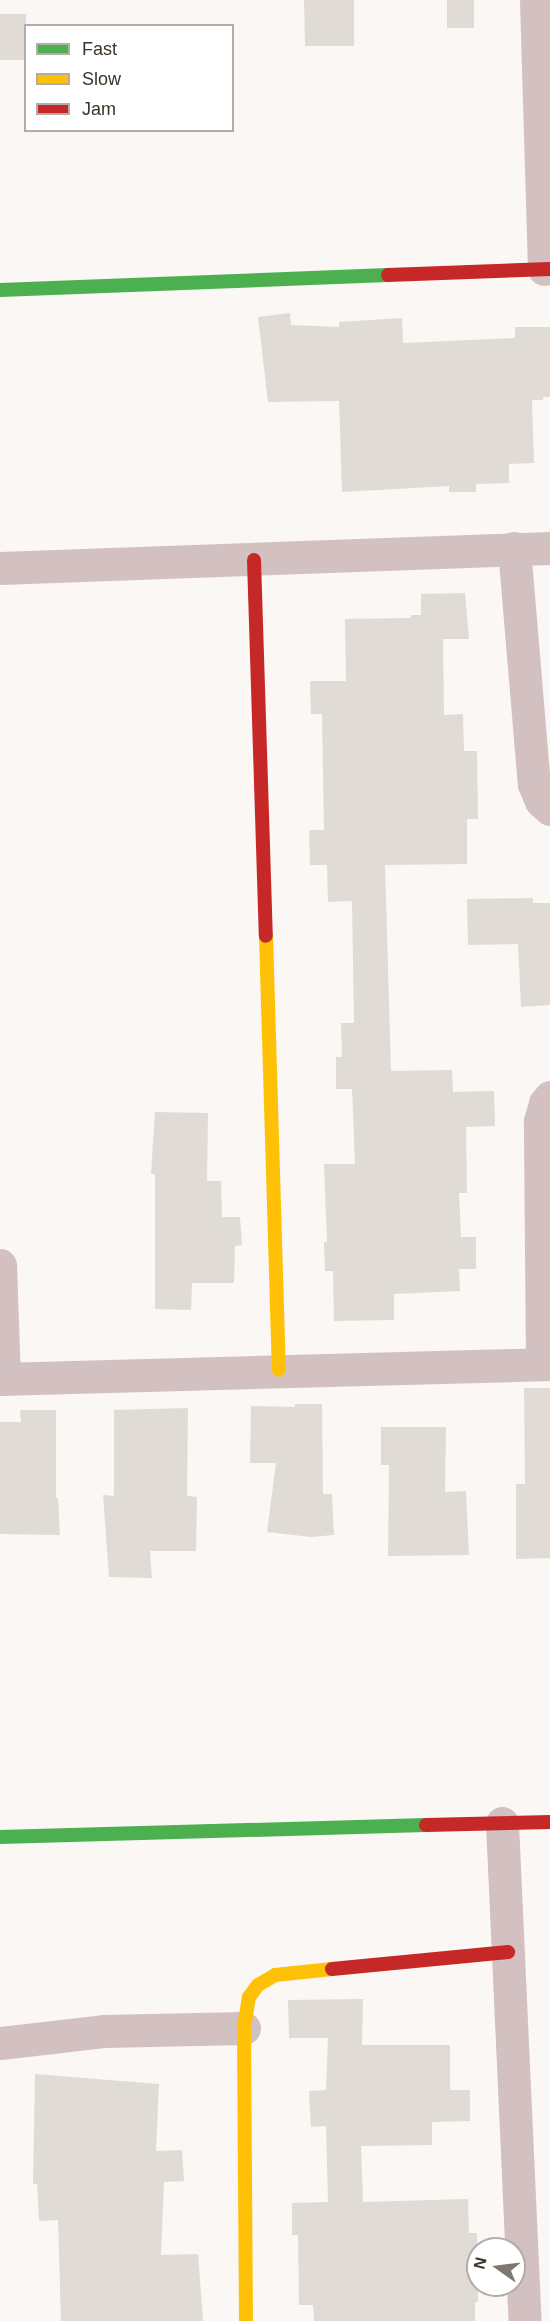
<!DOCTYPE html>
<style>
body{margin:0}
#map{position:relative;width:550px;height:2321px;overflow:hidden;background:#faf7f4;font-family:Arial,sans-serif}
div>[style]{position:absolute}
.building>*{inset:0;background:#e1dbd5}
.street>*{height:33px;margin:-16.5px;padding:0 16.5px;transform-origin:16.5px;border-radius:16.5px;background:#d3c1c2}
.fast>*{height:14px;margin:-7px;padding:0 7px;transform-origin:7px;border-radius:7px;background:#4caf50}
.slow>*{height:14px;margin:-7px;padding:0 7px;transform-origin:7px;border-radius:7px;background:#ffc107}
.jam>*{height:14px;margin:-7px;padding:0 7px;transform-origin:7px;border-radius:7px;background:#c62828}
span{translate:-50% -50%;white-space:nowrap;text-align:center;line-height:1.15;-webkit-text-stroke:5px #fff;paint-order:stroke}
.legend{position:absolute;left:24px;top:24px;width:210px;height:108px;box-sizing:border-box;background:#fff;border:2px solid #b1ada9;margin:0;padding:8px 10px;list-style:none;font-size:18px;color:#3c3329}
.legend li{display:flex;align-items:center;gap:12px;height:30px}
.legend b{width:30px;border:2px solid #b1ada9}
.north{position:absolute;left:466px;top:2237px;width:60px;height:60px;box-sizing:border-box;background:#fff;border:2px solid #b1ada9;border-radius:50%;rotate:284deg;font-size:16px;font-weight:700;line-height:24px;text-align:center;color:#3c3329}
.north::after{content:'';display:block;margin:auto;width:21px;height:27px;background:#7e7870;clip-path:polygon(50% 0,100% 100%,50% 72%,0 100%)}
</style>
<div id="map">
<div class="building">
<div style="clip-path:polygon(304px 0,354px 0,354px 46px,305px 46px)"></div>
<div style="clip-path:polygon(447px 0,474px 0,474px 28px,447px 28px)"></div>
<div style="clip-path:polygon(0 14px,26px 14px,26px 60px,0 60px)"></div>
<div style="clip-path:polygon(290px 313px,291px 325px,339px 327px,339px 322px,402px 318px,403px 343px,515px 338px,515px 327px,550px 327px,550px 397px,543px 397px,543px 400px,532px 400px,534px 463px,509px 464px,509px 483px,476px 484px,476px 492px,449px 492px,449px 486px,342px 492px,339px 401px,268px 402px,258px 317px)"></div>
<div style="clip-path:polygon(465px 593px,469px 639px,443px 639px,444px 715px,463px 714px,464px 751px,477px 751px,478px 819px,467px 819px,467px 864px,385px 865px,391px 1071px,452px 1070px,453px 1092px,494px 1091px,495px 1126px,466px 1127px,467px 1193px,459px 1193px,461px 1237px,476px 1237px,476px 1269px,459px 1269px,460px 1291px,394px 1294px,394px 1320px,334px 1321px,333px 1271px,325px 1271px,324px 1242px,327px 1242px,324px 1164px,355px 1164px,352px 1089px,336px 1089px,336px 1057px,342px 1057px,341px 1023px,354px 1023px,352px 901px,328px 902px,327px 865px,310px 865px,309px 830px,324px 830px,322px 714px,311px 714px,310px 681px,346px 681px,345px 619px,411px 618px,411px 615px,421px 615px,421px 594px)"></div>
<div style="clip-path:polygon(533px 898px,533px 903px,550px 903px,550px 1005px,521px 1007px,518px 944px,468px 945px,467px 899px)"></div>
<div style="clip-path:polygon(155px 1112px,208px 1113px,207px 1181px,221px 1181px,222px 1217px,240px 1217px,242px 1245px,235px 1246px,234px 1283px,192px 1283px,191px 1310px,155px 1309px,155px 1174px,151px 1174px)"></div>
<div style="clip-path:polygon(524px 1388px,550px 1388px,550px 1558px,516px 1559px,516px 1484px,525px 1484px)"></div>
<div style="clip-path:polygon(295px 1404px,322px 1404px,323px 1494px,332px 1494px,334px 1535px,311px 1537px,267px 1532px,276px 1463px,250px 1463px,251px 1406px,295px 1407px)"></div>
<div style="clip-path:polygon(188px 1408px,187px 1496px,197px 1497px,196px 1551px,150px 1551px,152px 1578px,109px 1577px,103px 1495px,114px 1496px,114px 1410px)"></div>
<div style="clip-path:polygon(20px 1410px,56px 1410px,56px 1498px,58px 1498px,60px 1535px,0 1534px,0 1422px,21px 1422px)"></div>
<div style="clip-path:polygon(381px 1427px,446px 1427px,445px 1492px,466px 1491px,469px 1555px,388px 1556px,389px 1465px,381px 1465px)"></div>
<div style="clip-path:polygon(363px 1999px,362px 2045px,450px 2045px,450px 2090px,470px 2090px,470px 2121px,432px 2122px,432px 2145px,361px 2146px,363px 2202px,468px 2199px,469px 2233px,477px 2233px,478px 2302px,475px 2302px,475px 2321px,314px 2321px,313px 2305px,299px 2305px,298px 2235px,292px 2235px,292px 2203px,328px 2202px,326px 2126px,311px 2127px,309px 2091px,326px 2090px,328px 2038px,289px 2038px,288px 2000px)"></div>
<div style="clip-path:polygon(35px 2074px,159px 2084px,156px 2151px,182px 2150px,184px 2181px,164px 2182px,161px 2255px,198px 2254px,203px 2321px,61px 2321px,58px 2220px,39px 2221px,37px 2184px,33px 2184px)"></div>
</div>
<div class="street">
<div style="left:536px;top:0;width:269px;rotate:88.3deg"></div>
<div style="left:514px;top:548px;width:237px;rotate:85.2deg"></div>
<div style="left:534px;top:784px;width:18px;rotate:68deg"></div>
<div style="left:541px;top:801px;width:12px;rotate:42deg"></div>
<div style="left:0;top:568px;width:550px;rotate:-2.08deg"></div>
<div style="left:0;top:1265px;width:114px;rotate:88deg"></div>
<div style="left:542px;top:1364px;width:243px;rotate:-90.5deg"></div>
<div style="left:540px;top:1121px;width:19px;rotate:-74deg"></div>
<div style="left:545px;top:1103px;width:8px;rotate:-50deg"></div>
<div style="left:0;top:1379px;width:550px;rotate:-1.56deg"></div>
<div style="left:502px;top:1823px;width:499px;rotate:87.4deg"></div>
<div style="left:0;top:2043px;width:104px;rotate:-6.6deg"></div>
<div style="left:103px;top:2031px;width:141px;rotate:-1.2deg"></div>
</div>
<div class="fast">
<div style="left:0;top:290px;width:388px;rotate:-2.2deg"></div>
<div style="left:0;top:1837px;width:426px;rotate:-1.6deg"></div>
</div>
<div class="slow">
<div style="left:266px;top:936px;width:434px;rotate:88.3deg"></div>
<div style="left:246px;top:2321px;width:293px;rotate:-90.4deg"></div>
<div style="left:244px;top:2028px;width:31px;rotate:-81deg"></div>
<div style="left:249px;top:1997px;width:15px;rotate:-53deg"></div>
<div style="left:258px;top:1985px;width:20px;rotate:-30deg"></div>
<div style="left:275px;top:1975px;width:57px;rotate:-6deg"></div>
</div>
<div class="jam">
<div style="left:388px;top:275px;width:162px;rotate:-2.1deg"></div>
<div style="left:254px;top:560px;width:376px;rotate:88.2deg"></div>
<div style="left:426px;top:1825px;width:124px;rotate:-1.4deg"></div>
<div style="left:332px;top:1969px;width:177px;rotate:-5.5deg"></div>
</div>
<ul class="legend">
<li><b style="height:8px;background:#4caf50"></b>Fast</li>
<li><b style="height:8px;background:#ffc107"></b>Slow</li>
<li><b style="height:8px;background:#c62828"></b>Jam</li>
</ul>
<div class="north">N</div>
</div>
